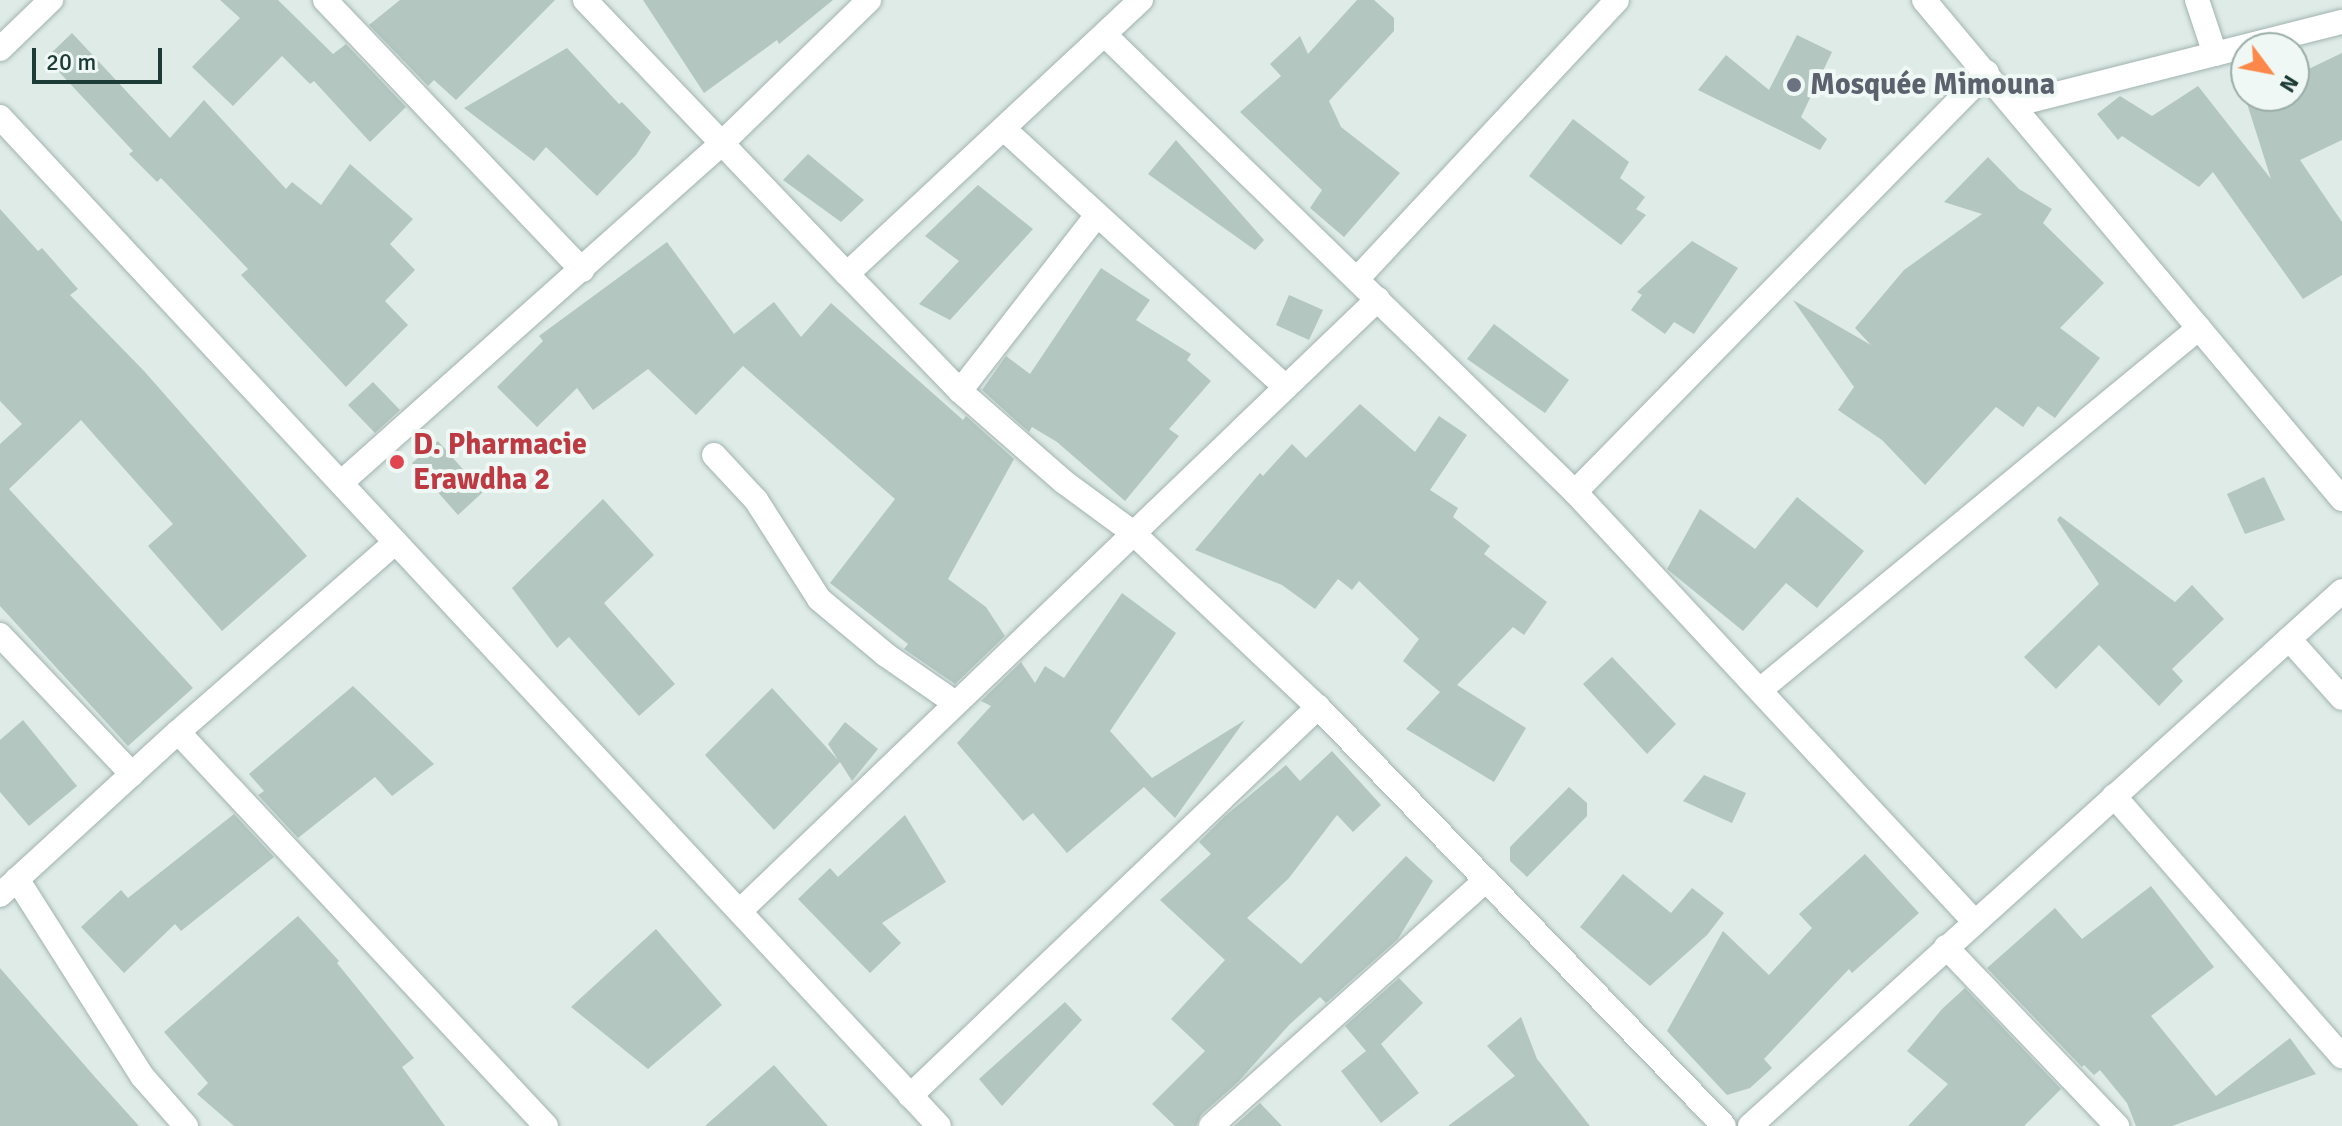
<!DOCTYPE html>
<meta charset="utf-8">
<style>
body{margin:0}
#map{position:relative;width:2342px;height:1126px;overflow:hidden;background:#deebe7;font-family:Signika,sans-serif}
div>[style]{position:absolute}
.building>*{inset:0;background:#b3c6c0}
.roads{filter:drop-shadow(0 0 2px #a1b3af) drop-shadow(0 0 2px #a1b3af)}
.minor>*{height:24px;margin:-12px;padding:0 12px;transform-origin:12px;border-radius:12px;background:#fff}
.dots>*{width:22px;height:22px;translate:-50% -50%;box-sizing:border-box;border:4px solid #eff8f4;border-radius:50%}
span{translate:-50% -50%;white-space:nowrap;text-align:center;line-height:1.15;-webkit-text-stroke:8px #eff8f4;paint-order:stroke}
.worship-label{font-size:30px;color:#5b616d;font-weight:700}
.left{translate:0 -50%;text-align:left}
.health-label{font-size:30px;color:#be3a42;font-weight:700}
.north{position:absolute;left:2230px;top:32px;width:80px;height:80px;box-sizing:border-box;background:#eff8f4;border:2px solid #9bada8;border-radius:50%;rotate:122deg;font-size:22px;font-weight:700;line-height:32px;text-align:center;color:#1e3c37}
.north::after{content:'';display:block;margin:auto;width:28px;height:36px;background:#fe8849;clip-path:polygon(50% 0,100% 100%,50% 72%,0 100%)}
.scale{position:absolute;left:32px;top:48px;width:130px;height:36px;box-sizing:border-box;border:4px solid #1e3c37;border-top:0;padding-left:10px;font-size:24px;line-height:28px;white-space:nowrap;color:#1e3c37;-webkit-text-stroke:6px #eff8f4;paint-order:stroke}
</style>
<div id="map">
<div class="building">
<div style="clip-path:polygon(220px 0,278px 0,333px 54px,346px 44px,406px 107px,370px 142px,314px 81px,310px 84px,282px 56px,233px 106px,192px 67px,240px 18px)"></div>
<div style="clip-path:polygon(400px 0,555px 0,456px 100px,434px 80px,428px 86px,369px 25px)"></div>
<div style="clip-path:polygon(643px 0,833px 0,779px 44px,777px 40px,704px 93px)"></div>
<div style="clip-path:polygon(1357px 0,1374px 0,1394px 18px,1394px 31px,1329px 101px,1341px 127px,1400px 173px,1344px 237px,1310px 208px,1322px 190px,1240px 112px,1281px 76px,1270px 64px,1300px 36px,1308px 54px)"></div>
<div style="clip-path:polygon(72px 33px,170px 138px,204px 100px,286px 189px,292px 182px,321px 205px,350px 164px,413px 219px,390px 244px,415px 270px,385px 301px,408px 325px,346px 387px,241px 275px,248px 269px,161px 178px,157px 182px,129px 154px,133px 151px,46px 58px)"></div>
<div style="clip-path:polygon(1797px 35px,1832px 52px,1801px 117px,1827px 139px,1820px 150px,1698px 90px,1726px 55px,1769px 90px)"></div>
<div style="clip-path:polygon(567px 48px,619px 104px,622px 102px,651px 132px,636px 155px,597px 196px,546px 147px,534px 161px,464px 108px)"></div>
<div style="clip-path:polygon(2342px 53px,2342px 140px,2300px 160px,2342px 222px,2342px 275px,2303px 299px,2213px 172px,2199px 187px,2122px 136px,2118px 140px,2097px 114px,2120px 96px,2152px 116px,2198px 86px,2271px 179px,2244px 94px,2294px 96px,2294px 76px)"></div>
<div style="clip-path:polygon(1573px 119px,1629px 162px,1620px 178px,1645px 197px,1636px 209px,1646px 215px,1621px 245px,1529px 176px)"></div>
<div style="clip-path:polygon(1176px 140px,1264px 240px,1255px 250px,1148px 174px)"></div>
<div style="clip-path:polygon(808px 154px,864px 200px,841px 222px,783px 180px)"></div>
<div style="clip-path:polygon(1988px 157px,2019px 189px,2052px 209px,2043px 223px,2104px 283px,2060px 328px,2100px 358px,2055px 418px,2038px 406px,2023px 427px,1996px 407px,1925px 485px,1882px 440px,1838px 410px,1854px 387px,1793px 300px,1871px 345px,1855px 328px,1904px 270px,1982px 214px,1944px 202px)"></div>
<div style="clip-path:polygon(978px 185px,1033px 229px,950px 320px,919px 304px,959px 261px,925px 236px)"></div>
<div style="clip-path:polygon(0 209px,38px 251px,42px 248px,78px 289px,70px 295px,144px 371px,307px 556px,222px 631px,148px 546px,173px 524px,81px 420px,9px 489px,193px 688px,128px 746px,0 606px,0 444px,22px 424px,0 401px)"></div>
<div style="clip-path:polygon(1692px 241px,1738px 268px,1694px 334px,1674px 322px,1665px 334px,1631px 310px,1642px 295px,1637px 292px)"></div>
<div style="clip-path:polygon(667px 242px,734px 334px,774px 302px,801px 337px,831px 303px,963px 420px,966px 416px,1014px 459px,948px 579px,986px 607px,1005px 636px,955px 684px,904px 649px,908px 644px,830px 583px,895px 499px,743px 366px,696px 415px,648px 369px,593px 410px,577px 388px,537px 427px,497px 387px,543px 341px,539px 336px)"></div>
<div style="clip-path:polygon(1101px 268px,1150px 300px,1136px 320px,1191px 354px,1187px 360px,1211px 381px,1169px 429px,1179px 436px,1125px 501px,1057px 442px,1032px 427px,1029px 432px,982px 390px,1006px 356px,1030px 374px)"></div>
<div style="clip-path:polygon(1289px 295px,1323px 310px,1309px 340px,1276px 325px)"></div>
<div style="clip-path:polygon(1494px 324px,1569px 380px,1545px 413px,1467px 359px)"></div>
<div style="clip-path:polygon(373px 382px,400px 410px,375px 433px,348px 405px)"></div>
<div style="clip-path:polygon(1360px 404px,1415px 452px,1439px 416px,1467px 435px,1430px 490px,1458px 508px,1453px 517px,1490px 546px,1484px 554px,1547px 602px,1524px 635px,1513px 627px,1457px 685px,1526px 728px,1494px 782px,1406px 729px,1440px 692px,1403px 661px,1419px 639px,1359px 581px,1352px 590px,1338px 579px,1315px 609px,1282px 585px,1195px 550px,1260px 473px,1263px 476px,1292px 444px,1306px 458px)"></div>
<div style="clip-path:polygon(438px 441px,483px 492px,458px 515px,412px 463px)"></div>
<div style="clip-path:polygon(2264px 477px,2285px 520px,2245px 534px,2227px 494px)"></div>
<div style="clip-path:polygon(1797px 497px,1864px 551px,1817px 608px,1786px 583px,1743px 631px,1667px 569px,1700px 509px,1755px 549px)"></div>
<div style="clip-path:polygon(603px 499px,654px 555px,604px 603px,675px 684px,639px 716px,569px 637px,557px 648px,512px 588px)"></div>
<div style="clip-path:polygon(2060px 516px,2175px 602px,2192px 585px,2224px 619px,2172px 669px,2183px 681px,2159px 706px,2099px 645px,2056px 689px,2024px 657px,2099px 584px,2057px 520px)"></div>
<div style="clip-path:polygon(1122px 593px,1176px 633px,1110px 731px,1152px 778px,1245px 720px,1175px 818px,1144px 787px,1067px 853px,1033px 813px,1023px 821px,957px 743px,991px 706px,981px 701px,1021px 662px,1035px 683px,1045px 666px,1064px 678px)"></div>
<div style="clip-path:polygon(1612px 657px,1676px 724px,1647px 754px,1583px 684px)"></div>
<div style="clip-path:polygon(353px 686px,434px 764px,392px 796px,375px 777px,298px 838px,258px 795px,264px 791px,249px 774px)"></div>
<div style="clip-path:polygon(772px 688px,838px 760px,828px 744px,845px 722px,878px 749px,852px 781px,840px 762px,774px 830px,705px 755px)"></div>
<div style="clip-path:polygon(23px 720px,77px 786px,29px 826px,0 792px,0 740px)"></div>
<div style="clip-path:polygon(1332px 751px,1381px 805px,1353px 832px,1337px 815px,1289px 878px,1247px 918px,1301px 964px,1406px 856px,1433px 881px,1398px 939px,1326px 1003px,1320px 997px,1289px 1025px,1239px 1081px,1201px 1115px,1196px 1126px,1175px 1126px,1152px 1104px,1205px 1051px,1171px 1019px,1225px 960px,1160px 900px,1211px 854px,1199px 842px,1224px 817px,1286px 765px,1300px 781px)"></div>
<div style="clip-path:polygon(1704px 775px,1746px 793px,1732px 823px,1683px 801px)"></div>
<div style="clip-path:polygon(1569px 787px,1587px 803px,1587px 816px,1527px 877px,1510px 861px,1510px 847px)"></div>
<div style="clip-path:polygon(234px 814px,274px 857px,181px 931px,175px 924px,124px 973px,81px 927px,121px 890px,128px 898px)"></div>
<div style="clip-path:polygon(905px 815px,946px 882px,882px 923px,901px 943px,870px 973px,798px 899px,830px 868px,838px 877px)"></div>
<div style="clip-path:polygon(1865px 854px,1919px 913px,1852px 973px,1849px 969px,1764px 1059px,1772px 1068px,1750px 1088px,1727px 1095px,1667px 1031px,1723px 931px,1769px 975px,1812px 928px,1799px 914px)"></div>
<div style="clip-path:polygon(1623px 874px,1671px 913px,1692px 888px,1724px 913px,1707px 935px,1650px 986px,1580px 927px)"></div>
<div style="clip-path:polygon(2151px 886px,2214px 967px,2151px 1016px,2216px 1096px,2290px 1038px,2316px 1074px,2172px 1126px,2136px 1126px,2127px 1103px,2100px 1070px,2094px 1075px,2084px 1065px,2082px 1067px,1987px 968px,2055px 908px,2082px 939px)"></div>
<div style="clip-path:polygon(298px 916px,339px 961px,337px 963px,414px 1058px,402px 1067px,445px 1126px,234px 1126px,197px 1094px,208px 1083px,164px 1032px)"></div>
<div style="clip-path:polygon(656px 929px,722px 1005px,648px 1069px,571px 1007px)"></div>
<div style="clip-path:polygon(0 968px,94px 1076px,139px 1126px,0 1126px)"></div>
<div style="clip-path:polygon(1399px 978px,1423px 1003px,1381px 1044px,1419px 1093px,1381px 1123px,1341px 1071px,1366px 1051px,1345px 1026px)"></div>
<div style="clip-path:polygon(1965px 988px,2061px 1089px,2024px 1126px,1908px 1126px,1948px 1084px,1907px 1051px,1942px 1009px)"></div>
<div style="clip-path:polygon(1065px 1002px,1082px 1020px,1002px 1106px,979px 1079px)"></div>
<div style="clip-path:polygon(1521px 1017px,1537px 1059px,1590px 1126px,1448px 1126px,1515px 1076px,1487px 1046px)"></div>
<div style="clip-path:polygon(774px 1065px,828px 1126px,705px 1126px)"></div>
<div style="clip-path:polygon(1260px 1103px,1282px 1126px,1234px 1126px)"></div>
</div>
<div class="roads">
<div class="minor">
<div style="left:325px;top:0;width:373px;rotate:46.4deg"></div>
<div style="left:585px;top:0;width:379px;rotate:46.3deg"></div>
<div style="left:847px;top:274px;width:402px;rotate:-43deg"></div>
<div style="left:1924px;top:0;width:651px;rotate:50.05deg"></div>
<div style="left:2197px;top:0;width:57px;rotate:71.6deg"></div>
<div style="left:1105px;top:35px;width:656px;rotate:44.2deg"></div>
<div style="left:1575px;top:492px;width:586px;rotate:47.08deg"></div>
<div style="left:0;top:49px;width:71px;rotate:-43.9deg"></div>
<div style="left:2013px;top:105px;width:339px;rotate:-14.2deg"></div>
<div style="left:0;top:117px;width:1378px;rotate:47.06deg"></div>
<div style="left:1004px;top:129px;width:382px;rotate:42.5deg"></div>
<div style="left:847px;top:274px;width:163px;rotate:46deg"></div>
<div style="left:960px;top:391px;width:138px;rotate:41.2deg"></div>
<div style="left:1064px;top:482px;width:84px;rotate:36.3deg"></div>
<div style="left:1132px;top:532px;width:255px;rotate:43.3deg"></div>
<div style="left:1318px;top:707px;width:583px;rotate:45.9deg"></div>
<div style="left:1357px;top:279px;width:381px;rotate:-47deg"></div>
<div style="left:960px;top:391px;width:223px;rotate:-52.1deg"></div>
<div style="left:714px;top:455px;width:62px;rotate:47deg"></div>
<div style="left:756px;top:500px;width:117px;rotate:57.5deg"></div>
<div style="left:819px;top:599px;width:87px;rotate:39.9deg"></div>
<div style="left:886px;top:655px;width:84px;rotate:34.8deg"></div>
<div style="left:342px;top:482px;width:506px;rotate:-41.72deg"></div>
<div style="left:720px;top:145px;width:208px;rotate:-44.2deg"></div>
<div style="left:1575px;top:492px;width:588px;rotate:-45.55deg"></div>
<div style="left:0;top:635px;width:192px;rotate:46.5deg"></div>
<div style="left:2289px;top:639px;width:79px;rotate:48.1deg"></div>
<div style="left:1760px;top:690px;width:569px;rotate:-39.51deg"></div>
<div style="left:178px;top:732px;width:539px;rotate:46.95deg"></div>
<div style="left:2114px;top:796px;width:346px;rotate:48.8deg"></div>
<div style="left:17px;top:879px;width:233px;rotate:57.6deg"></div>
<div style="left:142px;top:1076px;width:67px;rotate:48.7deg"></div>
<div style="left:0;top:895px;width:241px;rotate:-42.5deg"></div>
<div style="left:178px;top:732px;width:289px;rotate:-41.1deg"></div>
<div style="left:740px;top:911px;width:884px;rotate:-43.81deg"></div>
<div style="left:1946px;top:947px;width:248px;rotate:46.3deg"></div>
<div style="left:910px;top:1096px;width:564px;rotate:-43.63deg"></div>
<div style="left:1211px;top:1126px;width:369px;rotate:-41.8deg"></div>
<div style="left:1750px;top:1126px;width:798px;rotate:-42.1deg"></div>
</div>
</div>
<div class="dots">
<div style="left:1794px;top:85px;background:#6b7280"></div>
<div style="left:397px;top:462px;background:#e0444e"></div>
</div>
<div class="worship-label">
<span class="left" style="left:1810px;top:85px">Mosquée Mimouna</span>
</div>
<div class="health-label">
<span class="left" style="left:413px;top:462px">D. Pharmacie<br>Erawdha 2</span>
</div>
<div class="north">N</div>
<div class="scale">20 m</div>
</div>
